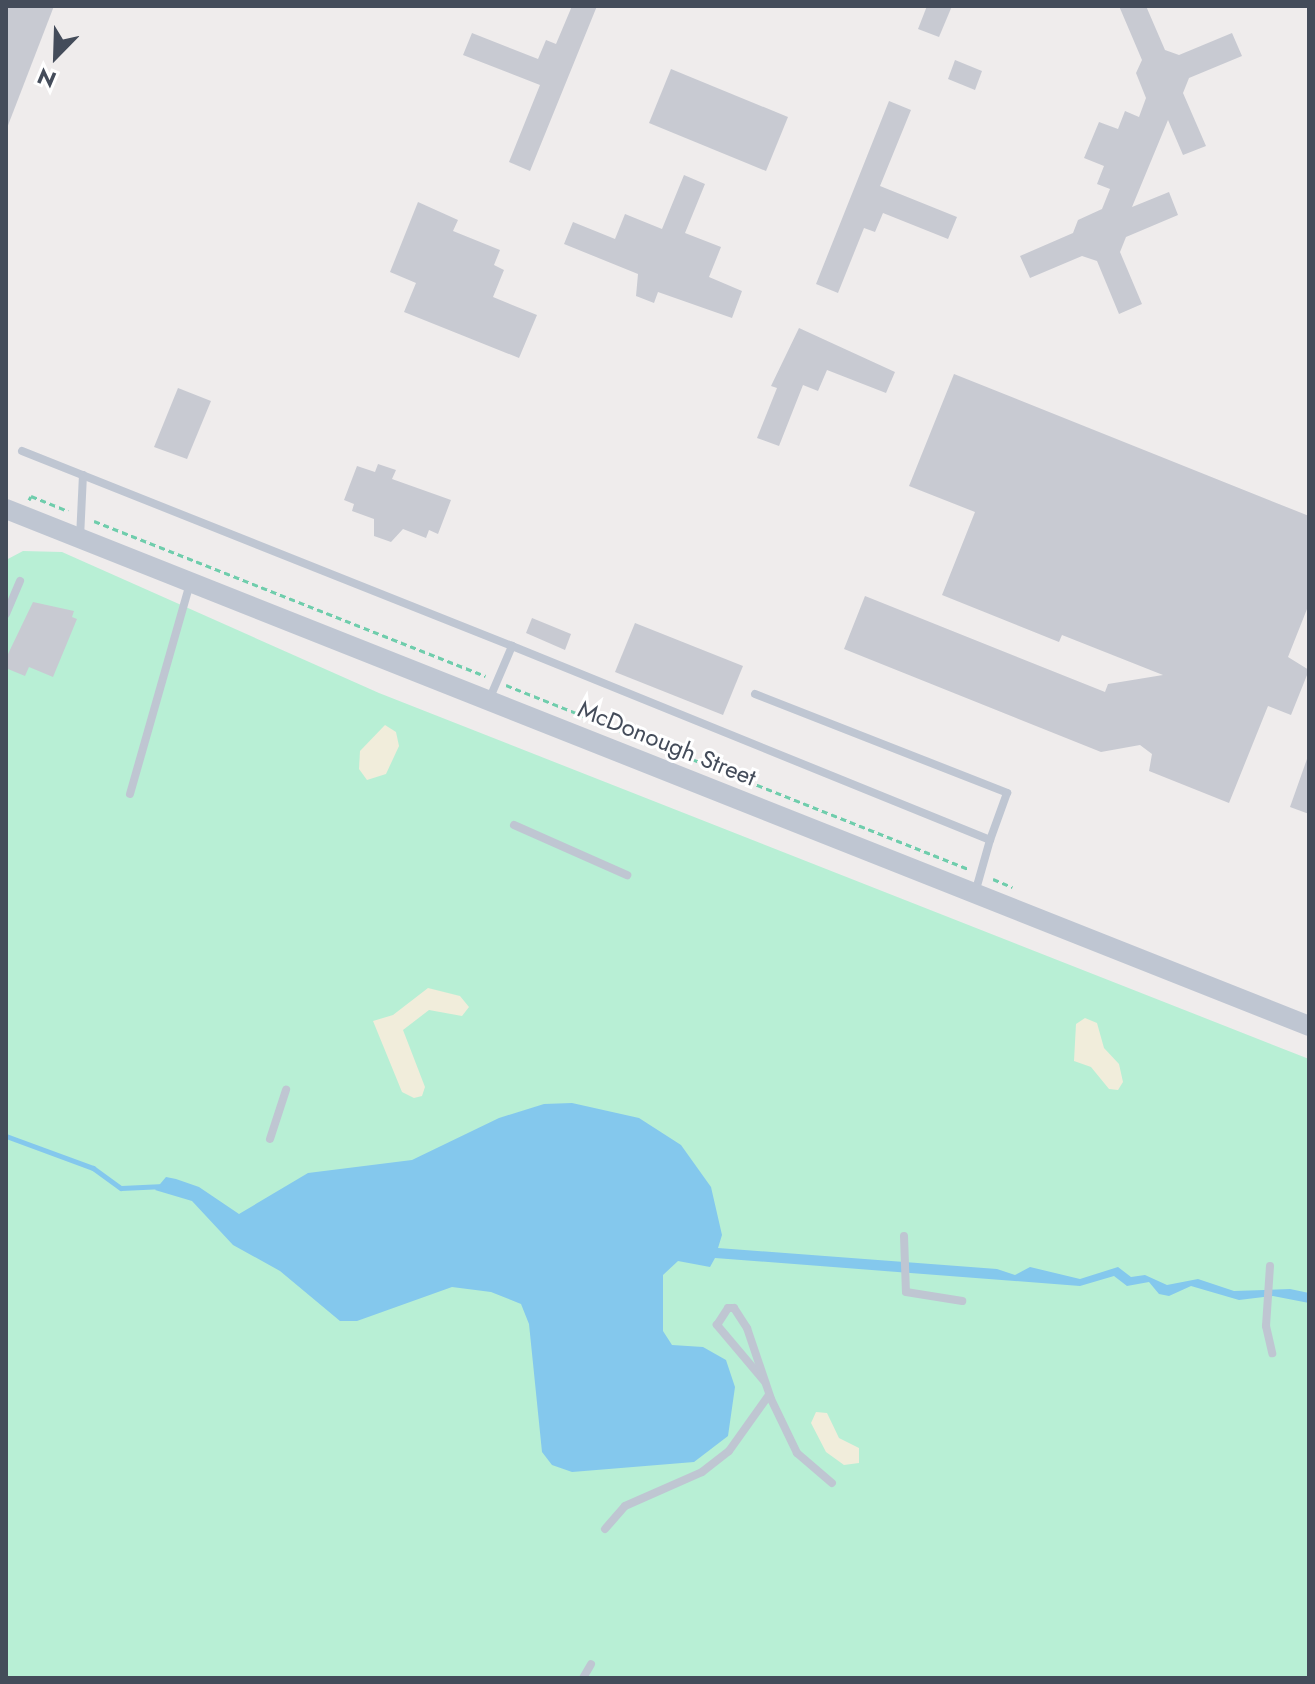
<!DOCTYPE html>
<style>
body{margin:0}
#map{position:relative;width:1315px;height:1684px;overflow:hidden;background:#efecec;font-family:Jost,sans-serif}
div>[style]{position:absolute}
.green>*{inset:0;background:#b8efd5}
.sand>*{inset:0;background:#f1eddb}
.water>*{inset:0;background:#84c8ed}
.stream>*{height:5px;margin:-2.5px;padding:0 2.5px;transform-origin:2.5px;border-radius:2.5px;background:#84c8ed}
.building>*{inset:0;background:#c8cad2}
.path>*{height:3px;margin-top:-1.5px;transform-origin:0;background:repeating-linear-gradient(90deg,#6fcdac 0 6px,transparent 0 10px)}
.service>*{height:8px;margin:-4px;padding:0 4px;transform-origin:4px;border-radius:4px;background:#bfc6d2}
.tertiary>*{height:20px;margin:-10px;padding:0 10px;transform-origin:10px;border-radius:10px;background:#bfc6d2}
span{translate:-50% -50%;white-space:nowrap;text-align:center;line-height:1.15;-webkit-text-stroke:6px #fff;paint-order:stroke}
.street-label{font-size:24px;color:#444c5a}
.frame{position:absolute;inset:0;border:8px solid #444c5a;pointer-events:none}
.north{position:absolute;left:16px;top:16px;width:80px;height:80px;-webkit-text-stroke:6px #fff;paint-order:stroke;rotate:203deg;font-size:22px;font-weight:700;line-height:32px;text-align:center;color:#444c5a}
.north::after{content:'';display:block;margin:auto;width:28px;height:36px;background:#444c5a;clip-path:polygon(50% 0,100% 100%,50% 72%,0 100%)}
</style>
<div id="map">
<div class="green">
<div style="clip-path:polygon(23px 551px,62px 552px,379px 693px,1309px 1059px,1309px 1678px,6px 1678px,6px 560px)"></div>
</div>
<div class="sand">
<div style="clip-path:polygon(385px 725px,396px 732px,399px 746px,386px 774px,367px 780px,359px 769px,360px 751px)"></div>
<div style="clip-path:polygon(428px 988px,460px 996px,469px 1007px,462px 1016px,429px 1010px,403px 1030px,425px 1087px,422px 1096px,414px 1098px,402px 1092px,373px 1021px,393px 1015px)"></div>
<div style="clip-path:polygon(1085px 1018px,1097px 1023px,1104px 1048px,1119px 1064px,1123px 1082px,1118px 1090px,1109px 1089px,1091px 1067px,1074px 1061px,1076px 1024px)"></div>
<div style="clip-path:polygon(816px 1412px,827px 1413px,839px 1438px,859px 1448px,859px 1463px,844px 1465px,826px 1452px,811px 1423px)"></div>
</div>
<div class="water">
<div style="clip-path:polygon(572px 1103px,639px 1118px,681px 1145px,711px 1187px,722px 1235px,718px 1248px,997px 1269px,1015px 1275px,1030px 1267px,1080px 1279px,1118px 1267px,1131px 1277px,1145px 1275px,1167px 1285px,1198px 1279px,1234px 1291px,1290px 1289px,1309px 1293px,1309px 1303px,1273px 1296px,1239px 1300px,1191px 1286px,1169px 1296px,1159px 1294px,1149px 1282px,1127px 1286px,1114px 1276px,1080px 1286px,715px 1258px,710px 1267px,678px 1261px,663px 1275px,663px 1331px,672px 1345px,703px 1347px,726px 1360px,735px 1387px,728px 1436px,694px 1462px,572px 1472px,552px 1465px,542px 1452px,529px 1324px,521px 1304px,491px 1292px,452px 1287px,357px 1321px,340px 1321px,280px 1271px,233px 1245px,192px 1201px,155px 1190px,166px 1177px,176px 1179px,199px 1187px,239px 1214px,308px 1173px,412px 1160px,499px 1118px,544px 1104px)"></div>
</div>
<div class="stream">
<div style="left:6px;top:1136px;width:93px;rotate:20.2deg"></div>
<div style="left:93px;top:1168px;width:34px;rotate:36deg"></div>
<div style="left:121px;top:1188px;width:43px;rotate:-2.7deg"></div>
</div>
<div class="building">
<div style="clip-path:polygon(6px 6px,54px 6px,7px 128px,6px 128px)"></div>
<div style="clip-path:polygon(572px 6px,597px 6px,530px 171px,509px 162px,540px 85px,463px 55px,472px 33px,538px 59px,546px 40px,556px 44px)"></div>
<div style="clip-path:polygon(927px 6px,952px 6px,939px 37px,918px 29px)"></div>
<div style="clip-path:polygon(1119px 6px,1146px 6px,1165px 50px,1179px 55px,1232px 33px,1242px 56px,1189px 78px,1183px 93px,1206px 146px,1183px 155px,1168px 120px,1132px 207px,1169px 192px,1178px 215px,1126px 237px,1120px 252px,1142px 304px,1119px 314px,1097px 261px,1082px 256px,1030px 278px,1020px 256px,1073px 233px,1078px 220px,1102px 209px,1110px 189px,1097px 184px,1104px 166px,1084px 158px,1099px 122px,1118px 129px,1125px 111px,1139px 117px,1146px 98px,1136px 73px,1142px 60px)"></div>
<div style="clip-path:polygon(955px 60px,982px 71px,975px 90px,948px 79px)"></div>
<div style="clip-path:polygon(671px 69px,788px 117px,766px 171px,649px 123px)"></div>
<div style="clip-path:polygon(889px 101px,911px 110px,880px 186px,957px 217px,948px 239px,883px 213px,875px 232px,864px 228px,838px 293px,816px 284px)"></div>
<div style="clip-path:polygon(684px 175px,705px 184px,685px 233px,721px 247px,709px 277px,742px 291px,732px 318px,658px 292px,654px 303px,636px 296px,638px 274px,564px 244px,573px 222px,615px 239px,625px 214px,662px 229px)"></div>
<div style="clip-path:polygon(418px 202px,458px 220px,453px 231px,500px 250px,494px 265px,504px 270px,493px 297px,537px 315px,519px 358px,404px 312px,416px 283px,390px 272px)"></div>
<div style="clip-path:polygon(799px 328px,895px 372px,886px 393px,827px 370px,818px 391px,803px 385px,779px 446px,757px 438px,777px 388px,771px 386px)"></div>
<div style="clip-path:polygon(954px 374px,1309px 516px,1309px 604px,1288px 657px,1309px 670px,1291px 715px,1268px 706px,1229px 803px,1149px 771px,1152px 754px,1140px 745px,1101px 752px,844px 649px,865px 596px,1105px 692px,1108px 684px,1163px 675px,1062px 635px,1059px 642px,942px 595px,975px 512px,909px 486px)"></div>
<div style="clip-path:polygon(178px 388px,211px 401px,187px 459px,154px 447px)"></div>
<div style="clip-path:polygon(378px 464px,396px 470px,392px 479px,451px 500px,438px 534px,429px 530px,426px 538px,403px 529px,391px 542px,374px 536px,374px 519px,352px 511px,354px 504px,344px 500px,357px 466px,375px 472px)"></div>
<div style="clip-path:polygon(33px 602px,74px 611px,72px 617px,77px 619px,53px 677px,29px 667px,25px 676px,8px 669px,8px 654px)"></div>
<div style="clip-path:polygon(532px 618px,571px 634px,565px 650px,526px 633px)"></div>
<div style="clip-path:polygon(635px 623px,743px 666px,723px 715px,615px 672px)"></div>
<div style="clip-path:polygon(1307px 759px,1309px 760px,1309px 814px,1290px 807px)"></div>
</div>
<div class="path">
<div style="left:29px;top:500px;width:4px;rotate:-63deg"></div>
<div style="left:31px;top:496px;width:40px;rotate:22deg"></div>
<div style="left:94px;top:521px;width:421px;rotate:21.6deg"></div>
<div style="left:506px;top:685px;width:497px;rotate:21.7deg"></div>
<div style="left:993px;top:879px;width:21px;rotate:23deg"></div>
</div>
<div class="service">
<div style="left:22px;top:451px;width:527px;rotate:21.7deg"></div>
<div style="left:80px;top:538px;width:63px;rotate:-87.3deg"></div>
<div style="left:6px;top:614px;width:36px;rotate:-67deg"></div>
<div style="left:755px;top:694px;width:271px;rotate:21.4deg"></div>
<div style="left:1007px;top:793px;width:50px;rotate:109.9deg"></div>
<div style="left:489px;top:700px;width:59px;rotate:-66.9deg"></div>
<div style="left:512px;top:646px;width:516px;rotate:22.09deg"></div>
<div style="left:990px;top:840px;width:55px;rotate:105.8deg"></div>
<div style="left:130px;top:794px;width:219px;rotate:-74.1deg"></div>
<div style="left:514px;top:825px;width:124px;rotate:23.9deg"></div>
<div style="left:270px;top:1139px;width:52px;rotate:-71.9deg"></div>
<div style="left:904px;top:1236px;width:56px;rotate:88deg"></div>
<div style="left:906px;top:1292px;width:57px;rotate:9.1deg"></div>
<div style="left:1270px;top:1266px;width:60px;rotate:93.8deg"></div>
<div style="left:1266px;top:1326px;width:28px;rotate:77deg"></div>
<div style="left:765px;top:1382px;width:75px;rotate:-130.1deg"></div>
<div style="left:717px;top:1325px;width:20px;rotate:-57deg"></div>
<div style="left:728px;top:1308px;width:6px"></div>
<div style="left:734px;top:1308px;width:24px;rotate:57deg"></div>
<div style="left:747px;top:1328px;width:75px;rotate:71.3deg"></div>
<div style="left:771px;top:1399px;width:60px;rotate:64.3deg"></div>
<div style="left:797px;top:1453px;width:46px;rotate:40.6deg"></div>
<div style="left:605px;top:1529px;width:30px;rotate:-49deg"></div>
<div style="left:625px;top:1506px;width:84px;rotate:-23.8deg"></div>
<div style="left:702px;top:1472px;width:34px;rotate:-38deg"></div>
<div style="left:729px;top:1451px;width:69px;rotate:-54.5deg"></div>
<div style="left:583px;top:1678px;width:16px;rotate:-60deg"></div>
</div>
<div class="tertiary">
<div style="left:6px;top:509px;width:1402px;rotate:21.64deg"></div>
</div>
<div class="street-label">
<span style="left:667px;top:743px;rotate:22deg">McDonough Street</span>
</div>
<div class="frame"></div>
<div class="north">N</div>
</div>
